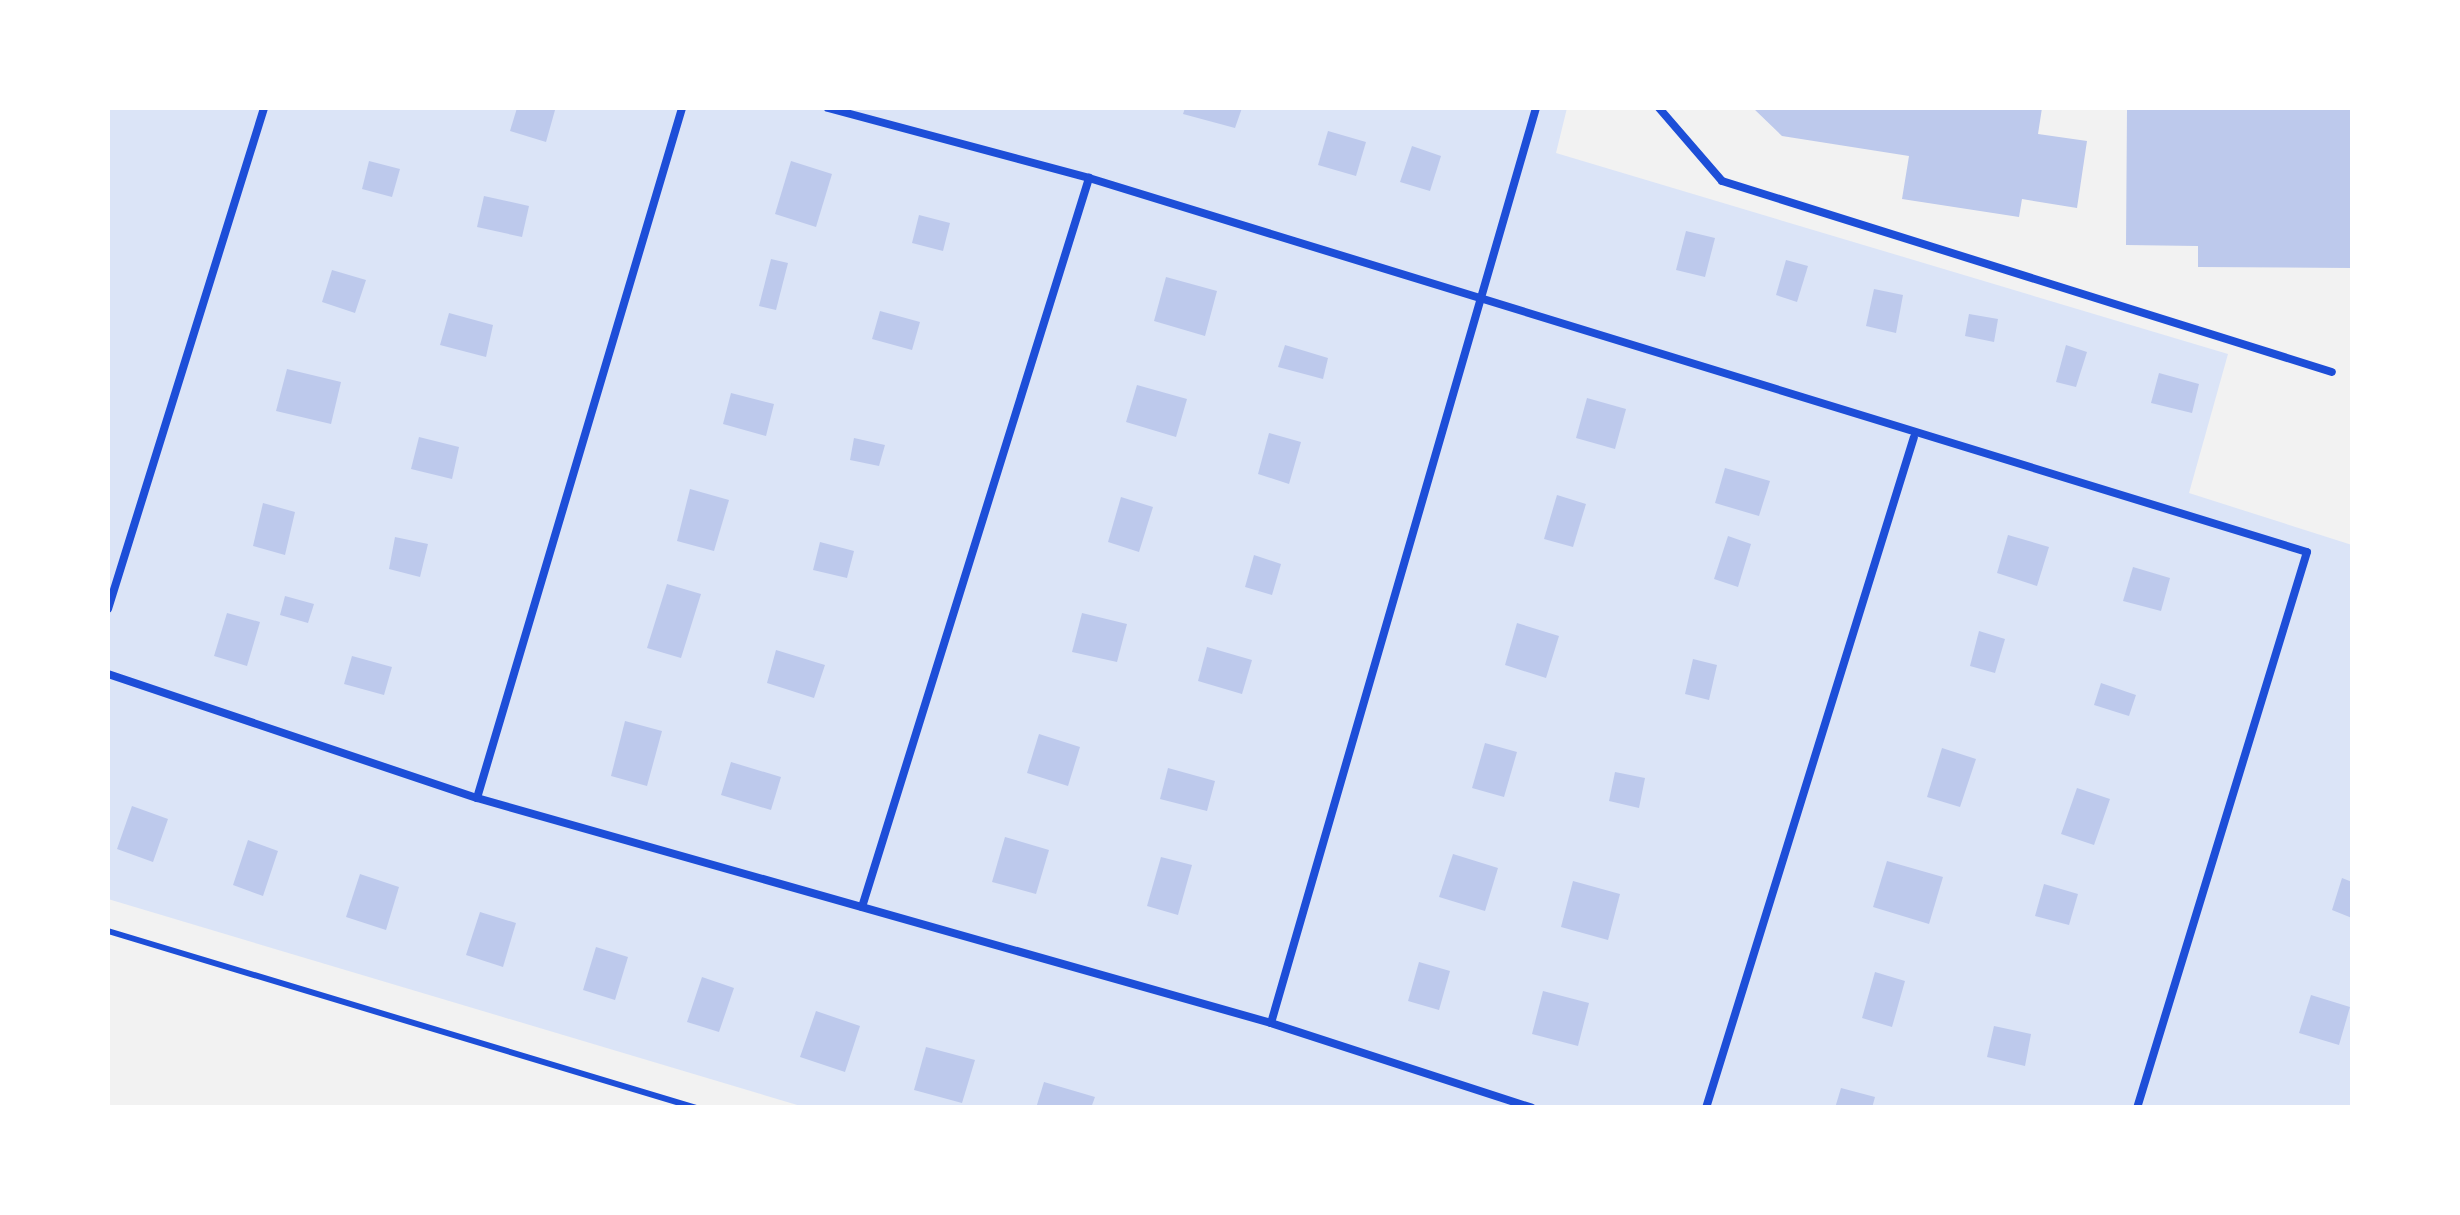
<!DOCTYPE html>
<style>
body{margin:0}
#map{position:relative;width:2460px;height:1215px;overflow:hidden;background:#f2f2f2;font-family:Cabin,sans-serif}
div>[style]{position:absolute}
.green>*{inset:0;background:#dbe4f7}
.building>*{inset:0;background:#bdc9ec}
.path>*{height:6px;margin:-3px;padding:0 3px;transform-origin:3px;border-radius:3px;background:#1d4ed8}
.service>*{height:8px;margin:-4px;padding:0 4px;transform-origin:4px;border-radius:4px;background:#1d4ed8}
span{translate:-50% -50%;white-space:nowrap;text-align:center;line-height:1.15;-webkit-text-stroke:9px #fff;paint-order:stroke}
.frame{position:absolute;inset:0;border:110px solid #fff;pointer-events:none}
</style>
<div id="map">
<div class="green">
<div style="clip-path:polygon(108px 108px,1567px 108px,1556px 153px,2228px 354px,2189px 493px,2352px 545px,2352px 1107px,804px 1107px,108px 899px)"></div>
</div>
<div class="building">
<div style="clip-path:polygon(517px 108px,555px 110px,546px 142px,510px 131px)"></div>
<div style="clip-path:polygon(1185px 108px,1242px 108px,1235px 128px,1183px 114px)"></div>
<div style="clip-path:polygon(1753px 108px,2042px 108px,2038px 134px,2087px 141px,2077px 208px,2022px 199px,2019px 217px,1902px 199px,1909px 156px,1782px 136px)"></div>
<div style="clip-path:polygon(2127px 108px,2352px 108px,2352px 268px,2198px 267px,2198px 246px,2126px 245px)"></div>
<div style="clip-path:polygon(1328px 131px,1366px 142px,1356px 176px,1318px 165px)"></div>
<div style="clip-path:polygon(1412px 146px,1441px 156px,1430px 191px,1400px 182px)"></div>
<div style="clip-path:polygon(369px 161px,400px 169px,392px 197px,362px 189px)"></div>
<div style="clip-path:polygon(791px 161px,832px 174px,816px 227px,775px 214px)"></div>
<div style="clip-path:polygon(484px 196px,529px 206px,522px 237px,477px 227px)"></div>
<div style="clip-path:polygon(919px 215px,950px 223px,943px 251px,912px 243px)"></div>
<div style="clip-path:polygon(1686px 231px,1715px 238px,1705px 277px,1676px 270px)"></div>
<div style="clip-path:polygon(771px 259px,788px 263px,776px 310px,759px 306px)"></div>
<div style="clip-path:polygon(1786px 260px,1808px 266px,1797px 302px,1776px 295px)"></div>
<div style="clip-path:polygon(332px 270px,366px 280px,355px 313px,322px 302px)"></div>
<div style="clip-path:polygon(1166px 277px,1217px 291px,1205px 336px,1154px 321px)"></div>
<div style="clip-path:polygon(1874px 289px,1903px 295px,1896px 333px,1866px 326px)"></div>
<div style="clip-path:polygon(880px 311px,920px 322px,912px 350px,872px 339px)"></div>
<div style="clip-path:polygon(449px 313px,493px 325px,486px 357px,440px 345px)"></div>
<div style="clip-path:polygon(1969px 314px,1998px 319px,1994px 342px,1965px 336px)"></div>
<div style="clip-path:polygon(1285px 345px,1328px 358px,1323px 379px,1278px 367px)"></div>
<div style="clip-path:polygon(2066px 345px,2087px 352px,2076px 387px,2056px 382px)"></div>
<div style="clip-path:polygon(287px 369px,341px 382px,331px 424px,276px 411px)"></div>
<div style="clip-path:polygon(2159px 373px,2199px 384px,2192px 413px,2151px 403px)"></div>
<div style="clip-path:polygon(1137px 385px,1187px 399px,1176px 437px,1126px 422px)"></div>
<div style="clip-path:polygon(731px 393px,774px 404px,766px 436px,723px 424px)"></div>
<div style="clip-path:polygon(1587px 398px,1626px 409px,1615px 449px,1576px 438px)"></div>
<div style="clip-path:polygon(1269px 433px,1301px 442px,1289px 484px,1258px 474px)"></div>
<div style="clip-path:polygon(419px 437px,459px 447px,452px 479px,411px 469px)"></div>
<div style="clip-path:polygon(854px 438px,885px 445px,879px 466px,850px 460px)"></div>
<div style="clip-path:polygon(1725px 468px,1770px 481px,1759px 516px,1715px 503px)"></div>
<div style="clip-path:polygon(690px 489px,729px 500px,714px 551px,677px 541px)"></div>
<div style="clip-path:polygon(1557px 495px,1586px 504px,1573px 547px,1544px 539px)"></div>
<div style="clip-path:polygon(1121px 497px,1153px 507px,1139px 552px,1108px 542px)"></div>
<div style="clip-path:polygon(263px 503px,295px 512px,285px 555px,253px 546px)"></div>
<div style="clip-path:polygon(2008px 535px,2049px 547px,2037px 586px,1997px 573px)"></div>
<div style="clip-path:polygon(1728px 536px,1751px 544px,1738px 587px,1714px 579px)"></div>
<div style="clip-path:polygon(395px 537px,428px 544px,420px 577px,389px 569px)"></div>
<div style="clip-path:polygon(820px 542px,854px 551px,847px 578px,813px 570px)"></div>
<div style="clip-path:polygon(1254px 555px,1281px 564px,1272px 595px,1245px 587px)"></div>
<div style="clip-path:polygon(2133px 567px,2170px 578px,2161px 611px,2123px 601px)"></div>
<div style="clip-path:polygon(667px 584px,701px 594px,681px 658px,647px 648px)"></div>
<div style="clip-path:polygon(285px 596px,314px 604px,308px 623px,280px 615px)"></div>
<div style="clip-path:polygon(227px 613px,260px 622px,247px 666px,214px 656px)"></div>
<div style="clip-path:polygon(1082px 613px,1127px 624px,1117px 662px,1072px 652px)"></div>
<div style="clip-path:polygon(1517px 623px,1559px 636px,1546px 678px,1505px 665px)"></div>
<div style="clip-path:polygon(1979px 631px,2005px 639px,1995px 673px,1970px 666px)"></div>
<div style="clip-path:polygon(1207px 647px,1252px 660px,1242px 694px,1198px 681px)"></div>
<div style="clip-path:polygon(776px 650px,825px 665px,814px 698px,767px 683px)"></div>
<div style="clip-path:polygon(352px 656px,392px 667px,384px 695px,344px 684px)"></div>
<div style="clip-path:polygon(1693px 659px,1717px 665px,1709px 700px,1685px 694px)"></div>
<div style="clip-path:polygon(2101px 683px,2136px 695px,2129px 716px,2094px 705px)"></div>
<div style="clip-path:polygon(625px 721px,662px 731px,647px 786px,611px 776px)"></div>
<div style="clip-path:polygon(1039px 734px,1080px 747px,1068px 786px,1027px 773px)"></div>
<div style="clip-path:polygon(1485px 743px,1517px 752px,1504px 797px,1472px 788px)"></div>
<div style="clip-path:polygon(1942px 748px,1976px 759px,1960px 807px,1927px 797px)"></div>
<div style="clip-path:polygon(731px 762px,781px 777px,771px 810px,721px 795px)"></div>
<div style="clip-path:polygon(1168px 768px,1215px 781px,1207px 811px,1160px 799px)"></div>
<div style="clip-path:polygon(1615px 772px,1645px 778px,1639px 808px,1609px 801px)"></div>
<div style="clip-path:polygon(2077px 788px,2110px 799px,2094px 845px,2061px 834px)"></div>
<div style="clip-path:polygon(132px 806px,168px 819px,153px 862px,117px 849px)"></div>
<div style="clip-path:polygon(1005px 837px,1049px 850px,1036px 894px,992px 882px)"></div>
<div style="clip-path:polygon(248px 840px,278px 851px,263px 896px,233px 885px)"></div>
<div style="clip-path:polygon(1453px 854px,1498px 868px,1485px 911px,1439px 897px)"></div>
<div style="clip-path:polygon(1161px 857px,1192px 865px,1178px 915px,1147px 906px)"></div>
<div style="clip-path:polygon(1887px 861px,1943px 877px,1929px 924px,1873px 907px)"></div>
<div style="clip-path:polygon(360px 874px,399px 887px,386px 930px,346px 917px)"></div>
<div style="clip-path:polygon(2342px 878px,2352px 882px,2352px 918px,2332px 910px)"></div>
<div style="clip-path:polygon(1573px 881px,1620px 894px,1608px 940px,1561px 927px)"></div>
<div style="clip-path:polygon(2044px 884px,2078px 894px,2069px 925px,2035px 916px)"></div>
<div style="clip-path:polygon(480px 912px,516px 923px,503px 967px,466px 955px)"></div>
<div style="clip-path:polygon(596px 947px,628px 957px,615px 1000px,583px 990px)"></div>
<div style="clip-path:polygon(1419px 962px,1450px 971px,1439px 1010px,1408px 1001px)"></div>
<div style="clip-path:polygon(1875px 972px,1905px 981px,1892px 1027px,1862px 1018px)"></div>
<div style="clip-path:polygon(702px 977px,734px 988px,719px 1032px,687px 1022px)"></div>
<div style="clip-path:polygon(1543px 991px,1589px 1003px,1578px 1046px,1532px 1034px)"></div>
<div style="clip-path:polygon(2311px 995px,2350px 1007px,2339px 1045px,2299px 1033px)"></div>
<div style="clip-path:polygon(816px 1011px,860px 1026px,845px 1072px,800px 1057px)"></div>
<div style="clip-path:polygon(1994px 1026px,2031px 1034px,2025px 1066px,1987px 1057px)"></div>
<div style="clip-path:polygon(926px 1047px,975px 1060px,962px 1103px,914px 1090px)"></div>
<div style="clip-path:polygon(1044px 1082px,1095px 1097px,1091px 1108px,1036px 1108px)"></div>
<div style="clip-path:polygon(1841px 1088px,1875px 1097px,1872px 1108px,1835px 1108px)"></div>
</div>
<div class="path">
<div style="left:108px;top:931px;width:614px;rotate:16.75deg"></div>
</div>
<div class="service">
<div style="left:828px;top:108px;width:270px;rotate:15deg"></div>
<div style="left:1089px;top:178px;width:1274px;rotate:17.07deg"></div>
<div style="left:2307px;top:552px;width:581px;rotate:107deg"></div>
<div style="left:1659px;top:108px;width:96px;rotate:49.2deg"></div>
<div style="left:1722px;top:181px;width:639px;rotate:17.39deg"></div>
<div style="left:108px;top:609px;width:525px;rotate:-72.7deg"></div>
<div style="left:108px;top:674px;width:389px;rotate:18.6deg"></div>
<div style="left:477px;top:798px;width:825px;rotate:15.82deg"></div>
<div style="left:1271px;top:1023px;width:274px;rotate:18deg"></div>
<div style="left:477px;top:798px;width:720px;rotate:-73.45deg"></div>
<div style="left:862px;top:907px;width:764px;rotate:-72.7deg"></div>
<div style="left:1271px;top:1023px;width:953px;rotate:-73.85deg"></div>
<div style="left:1706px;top:1108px;width:702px;rotate:-72.78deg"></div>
</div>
<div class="frame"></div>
</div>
